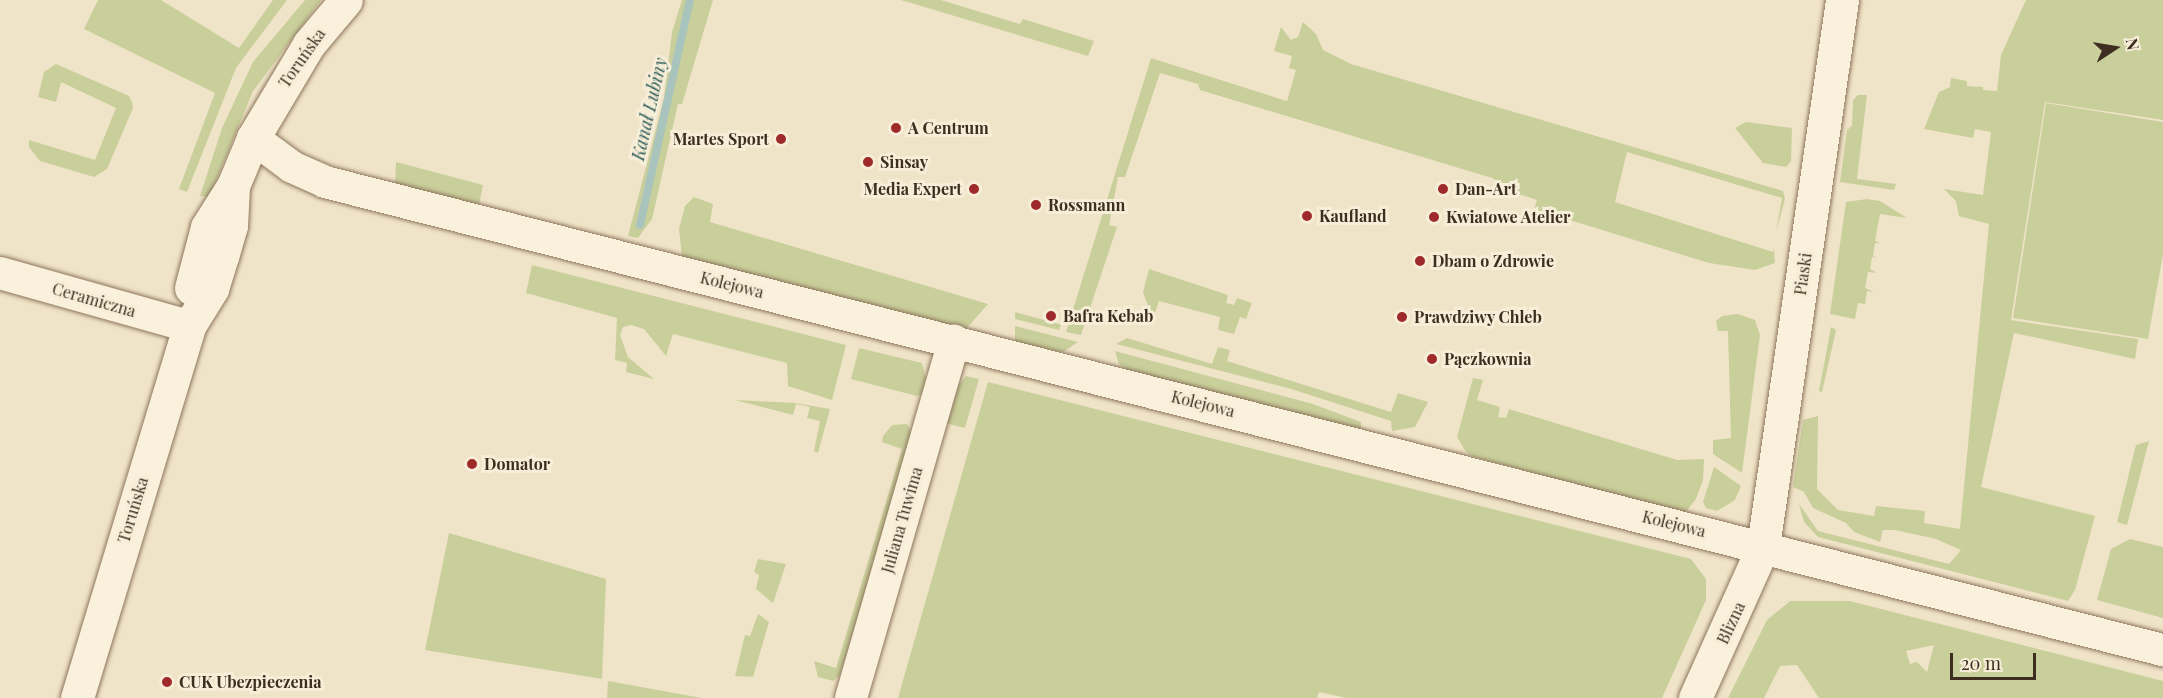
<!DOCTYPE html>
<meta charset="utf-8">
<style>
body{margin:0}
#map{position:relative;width:2163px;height:698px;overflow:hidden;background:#f0e4c8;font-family:"Playfair Display",serif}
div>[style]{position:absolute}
.green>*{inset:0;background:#c9cf9b}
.stream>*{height:8px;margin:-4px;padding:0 4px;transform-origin:4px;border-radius:4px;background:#a9c4bc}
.roads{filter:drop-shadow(0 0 2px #8d765c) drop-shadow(0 0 2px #8d765c)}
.minor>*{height:32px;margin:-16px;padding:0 16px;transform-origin:16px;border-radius:16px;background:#faf1dc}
.tertiary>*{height:33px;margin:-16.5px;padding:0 16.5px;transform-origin:16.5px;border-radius:16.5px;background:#faf1dc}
.dots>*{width:16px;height:16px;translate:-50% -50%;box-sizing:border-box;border:3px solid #f7eed8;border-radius:50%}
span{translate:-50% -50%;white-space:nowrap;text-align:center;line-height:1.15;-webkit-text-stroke:6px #f7eed8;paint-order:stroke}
.street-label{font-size:16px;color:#3d2e20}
.poi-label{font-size:16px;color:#3d2e20;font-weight:700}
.left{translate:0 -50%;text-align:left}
.right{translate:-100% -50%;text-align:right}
.water-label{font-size:18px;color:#2f5d5a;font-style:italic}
.north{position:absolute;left:2085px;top:18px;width:60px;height:60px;-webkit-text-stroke:4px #f7eed8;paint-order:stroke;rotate:78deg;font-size:16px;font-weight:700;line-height:24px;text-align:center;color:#3d2e20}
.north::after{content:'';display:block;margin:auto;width:21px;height:27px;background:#3d2e20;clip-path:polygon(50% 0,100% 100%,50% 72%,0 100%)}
.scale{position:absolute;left:1950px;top:653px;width:86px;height:27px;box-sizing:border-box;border:3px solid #3d2e20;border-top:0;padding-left:8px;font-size:18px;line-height:21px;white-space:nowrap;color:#3d2e20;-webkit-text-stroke:4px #f7eed8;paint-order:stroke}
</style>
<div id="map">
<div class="green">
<div style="clip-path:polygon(98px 0,161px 0,239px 48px,273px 0,287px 0,236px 68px,187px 192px,179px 189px,215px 93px,84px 29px)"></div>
<div style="clip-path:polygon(305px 0,321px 0,253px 91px,209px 197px,200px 196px,222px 128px,253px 62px)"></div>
<div style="clip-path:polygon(682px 0,713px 0,682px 104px,678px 104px,652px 219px,638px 238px,628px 236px,664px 98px,672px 32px)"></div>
<div style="clip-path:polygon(901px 0,941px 0,1020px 24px,1023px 19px,1094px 41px,1088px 56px)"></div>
<div style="clip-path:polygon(2026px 0,2163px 0,2163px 120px,2045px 102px,2011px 320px,2138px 339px,2135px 359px,2014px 333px,1981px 487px,2095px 516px,2075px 590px,2068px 601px,1818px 537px,1804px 522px,1799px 504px,1818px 531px,1949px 564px,1961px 550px,1936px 539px,1895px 530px,1883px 530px,1880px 542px,1854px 532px,1846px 523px,1813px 508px,1804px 492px,1793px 487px,1803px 420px,1818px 416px,1817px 489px,1838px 510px,1874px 516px,1876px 506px,1925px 511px,1924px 523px,1960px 529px,1989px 224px,1959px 216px,1956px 201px,1944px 189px,1983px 195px,1991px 132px,1975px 129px,1973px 138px,1924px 129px,1939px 92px,1950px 87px,1951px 78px,1967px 81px,1967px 86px,1983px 87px,1983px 90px,1997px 91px,2001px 55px)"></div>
<div style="clip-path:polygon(1303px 22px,1316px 34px,1323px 50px,1351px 64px,1783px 191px,1785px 199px,1776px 232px,1782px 198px,1627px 152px,1615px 202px,1773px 252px,1774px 248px,1775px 263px,1755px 270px,1709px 263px,1534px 209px,1537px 200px,1500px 188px,1501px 184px,1492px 178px,1200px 90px,1198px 84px,1160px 73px,1125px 177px,1118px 177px,1109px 225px,1117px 227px,1081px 335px,1066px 332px,1151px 58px,1287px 101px,1296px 70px,1289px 68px,1292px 56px,1274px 51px,1281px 27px,1291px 40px,1298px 37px)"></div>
<div style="clip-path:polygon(56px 64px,129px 96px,132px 102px,133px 108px,107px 169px,94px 177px,40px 161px,29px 147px,29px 140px,95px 160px,116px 108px,61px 82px,56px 102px,38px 97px,44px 72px)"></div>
<div style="clip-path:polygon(1858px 95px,1867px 95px,1857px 179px,1896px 184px,1894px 190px,1840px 182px,1847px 130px,1852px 126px,1853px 100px)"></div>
<div style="clip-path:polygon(2046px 103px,2163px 122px,2163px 254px,2148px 339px,2013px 318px)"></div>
<div style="clip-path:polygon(1746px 122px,1792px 128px,1791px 161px,1786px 167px,1763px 163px,1735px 128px)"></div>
<div style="clip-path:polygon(396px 162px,483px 185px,479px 205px,395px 185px)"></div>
<div style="clip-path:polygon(694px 197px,713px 204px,710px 222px,988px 304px,966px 329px,682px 257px,679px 229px,685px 206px)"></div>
<div style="clip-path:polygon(1867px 199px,1880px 201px,1907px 218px,1880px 214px,1875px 241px,1880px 243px,1875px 243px,1873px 256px,1877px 258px,1872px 257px,1870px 269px,1877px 273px,1868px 272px,1865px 288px,1874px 292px,1867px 291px,1865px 304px,1858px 303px,1855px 319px,1830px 314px,1846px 202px)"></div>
<div style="clip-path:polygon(532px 265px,846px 345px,832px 400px,788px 386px,787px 363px,673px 334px,666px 356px,644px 329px,631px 325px,623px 327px,620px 335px,628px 357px,654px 379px,626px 372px,627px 363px,615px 360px,617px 318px,526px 293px)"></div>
<div style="clip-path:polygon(1149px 269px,1228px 295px,1226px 303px,1234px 305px,1237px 298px,1252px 303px,1246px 319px,1240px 317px,1234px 334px,1218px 330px,1220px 317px,1159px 301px,1155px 313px,1149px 309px,1143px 292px)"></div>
<div style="clip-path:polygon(1015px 312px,1059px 324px,1061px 325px,1059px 330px,1015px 319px)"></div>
<div style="clip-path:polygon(1738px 314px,1755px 320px,1760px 335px,1742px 473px,1713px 454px,1713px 440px,1731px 438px,1728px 331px,1718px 331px,1716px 321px,1722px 316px)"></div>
<div style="clip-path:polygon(1015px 326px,1078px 342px,1063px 352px,1015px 342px)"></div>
<div style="clip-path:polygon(1831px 327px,1836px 330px,1822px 392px,1819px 391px)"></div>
<div style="clip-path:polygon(1127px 338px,1212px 364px,1218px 347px,1230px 350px,1227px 361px,1391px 412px,1398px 393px,1428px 402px,1415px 427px,1392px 431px,1391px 421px,1288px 388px,1116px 344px)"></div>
<div style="clip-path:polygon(859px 348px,922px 363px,926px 380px,923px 394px,917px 396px,851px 379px)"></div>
<div style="clip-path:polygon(1115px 351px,1313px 404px,1361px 422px,1361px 430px,1127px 370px,1119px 364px)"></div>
<div style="clip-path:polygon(966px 376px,979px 379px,965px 428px,945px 423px,954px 392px)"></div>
<div style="clip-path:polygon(1473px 378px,1483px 380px,1477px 400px,1500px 407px,1498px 417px,1506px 418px,1509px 409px,1677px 460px,1704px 459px,1703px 480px,1696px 499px,1685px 513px,1474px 457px,1466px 452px,1457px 437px)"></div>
<div style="clip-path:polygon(988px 382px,1691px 559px,1706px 579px,1706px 600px,1662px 698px,1346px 698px,1319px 692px,1317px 698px,898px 698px)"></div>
<div style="clip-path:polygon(735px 400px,795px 403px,830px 409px,818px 453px,814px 451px,820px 421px,807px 418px,810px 407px,796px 404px,793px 415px)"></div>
<div style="clip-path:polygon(907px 424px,913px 435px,840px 675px,833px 681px,818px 677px,814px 661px,836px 668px,902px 449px,882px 442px,883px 436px,892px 425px)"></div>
<div style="clip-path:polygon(2149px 441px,2127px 525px,2117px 522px,2136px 445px)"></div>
<div style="clip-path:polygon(1714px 467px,1741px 486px,1735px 500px,1717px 511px,1706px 508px,1703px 502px)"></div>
<div style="clip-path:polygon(449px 533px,606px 579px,602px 679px,425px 650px)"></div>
<div style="clip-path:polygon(2130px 539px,2163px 547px,2163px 618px,2097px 600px,2111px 549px)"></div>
<div style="clip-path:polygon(758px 559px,786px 564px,773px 603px,756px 589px,759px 575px,754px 572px)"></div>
<div style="clip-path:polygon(evenodd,1790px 601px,1850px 601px,2163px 681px,2163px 698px,1819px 698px,1797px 665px,1780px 666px,1764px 698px,1728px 698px,1767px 620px,1790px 601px,1934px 645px,1927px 672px,1917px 662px,1910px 664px,1906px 651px,1934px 645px)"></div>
<div style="clip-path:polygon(758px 614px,769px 622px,753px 677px,735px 676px,745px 635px,750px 636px)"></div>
<div style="clip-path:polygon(608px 681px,702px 698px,607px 698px)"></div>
</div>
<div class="stream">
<div style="left:640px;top:225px;width:230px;rotate:-77.5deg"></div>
</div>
<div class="roads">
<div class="minor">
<div style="left:253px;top:138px;width:49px;rotate:36.6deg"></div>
<div style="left:292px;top:167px;width:36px;rotate:24deg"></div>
<div style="left:325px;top:182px;width:1897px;rotate:14.29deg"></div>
<div style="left:0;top:273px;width:196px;rotate:15.7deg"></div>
<div style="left:851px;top:698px;width:372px;rotate:-73.9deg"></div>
</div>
<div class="tertiary">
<div style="left:191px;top:288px;width:63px;rotate:-75.3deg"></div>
<div style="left:207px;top:227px;width:49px;rotate:-57.6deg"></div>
<div style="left:233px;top:186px;width:52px;rotate:-67.4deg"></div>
<div style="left:253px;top:138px;width:109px;rotate:-59.2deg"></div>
<div style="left:309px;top:44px;width:57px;rotate:-49.9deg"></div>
<div style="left:77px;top:698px;width:388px;rotate:-73.2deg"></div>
<div style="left:189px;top:326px;width:44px;rotate:-58.1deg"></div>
<div style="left:212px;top:289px;width:34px;rotate:-73deg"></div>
<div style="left:222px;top:257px;width:32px;rotate:-74deg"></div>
<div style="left:231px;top:226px;width:40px;rotate:-87.1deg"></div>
<div style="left:1695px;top:698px;width:166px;rotate:-65.8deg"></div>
<div style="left:1763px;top:547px;width:553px;rotate:-81.78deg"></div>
</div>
</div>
<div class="dots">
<div style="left:896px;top:128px;background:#9e2a2b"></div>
<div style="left:781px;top:139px;background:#9e2a2b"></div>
<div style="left:868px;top:162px;background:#9e2a2b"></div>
<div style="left:974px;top:189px;background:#9e2a2b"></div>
<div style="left:1443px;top:189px;background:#9e2a2b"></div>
<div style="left:1036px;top:205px;background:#9e2a2b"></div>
<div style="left:1307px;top:216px;background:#9e2a2b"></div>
<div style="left:1434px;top:217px;background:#9e2a2b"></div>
<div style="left:1420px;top:261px;background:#9e2a2b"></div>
<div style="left:1051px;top:316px;background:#9e2a2b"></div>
<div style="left:1402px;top:317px;background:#9e2a2b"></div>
<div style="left:1432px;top:359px;background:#9e2a2b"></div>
<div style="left:472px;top:464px;background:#9e2a2b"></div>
<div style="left:167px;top:682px;background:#9e2a2b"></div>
</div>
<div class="street-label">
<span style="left:302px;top:58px;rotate:-55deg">Toruńska</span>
<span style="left:1803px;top:274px;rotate:-82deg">Piaski</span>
<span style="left:732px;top:285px;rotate:14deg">Kolejowa</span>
<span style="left:94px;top:300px;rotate:16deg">Ceramiczna</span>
<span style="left:1203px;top:404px;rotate:14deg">Kolejowa</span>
<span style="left:133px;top:510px;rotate:-73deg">Toruńska</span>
<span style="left:902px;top:520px;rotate:-74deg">Juliana Tuwima</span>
<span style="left:1674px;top:524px;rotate:14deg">Kolejowa</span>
<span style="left:1731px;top:623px;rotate:-65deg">Blizna</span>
</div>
<div class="poi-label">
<span class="left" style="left:908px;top:128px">A Centrum</span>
<span class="right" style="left:769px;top:139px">Martes Sport</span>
<span class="left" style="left:880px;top:162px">Sinsay</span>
<span class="right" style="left:962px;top:189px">Media Expert</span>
<span class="left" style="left:1455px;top:189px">Dan-Art</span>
<span class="left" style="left:1048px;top:205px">Rossmann</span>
<span class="left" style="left:1319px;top:216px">Kaufland</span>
<span class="left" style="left:1446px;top:217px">Kwiatowe Atelier</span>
<span class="left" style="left:1432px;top:261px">Dbam o Zdrowie</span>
<span class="left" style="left:1063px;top:316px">Bafra Kebab</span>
<span class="left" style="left:1414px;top:317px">Prawdziwy Chleb</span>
<span class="left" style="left:1444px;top:359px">Pączkownia</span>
<span class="left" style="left:484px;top:464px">Domator</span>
<span class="left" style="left:179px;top:682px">CUK Ubezpieczenia</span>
</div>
<div class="water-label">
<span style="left:649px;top:109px;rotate:-77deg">Kanał Lubiny</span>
</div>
<div class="north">N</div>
<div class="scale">20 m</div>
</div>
